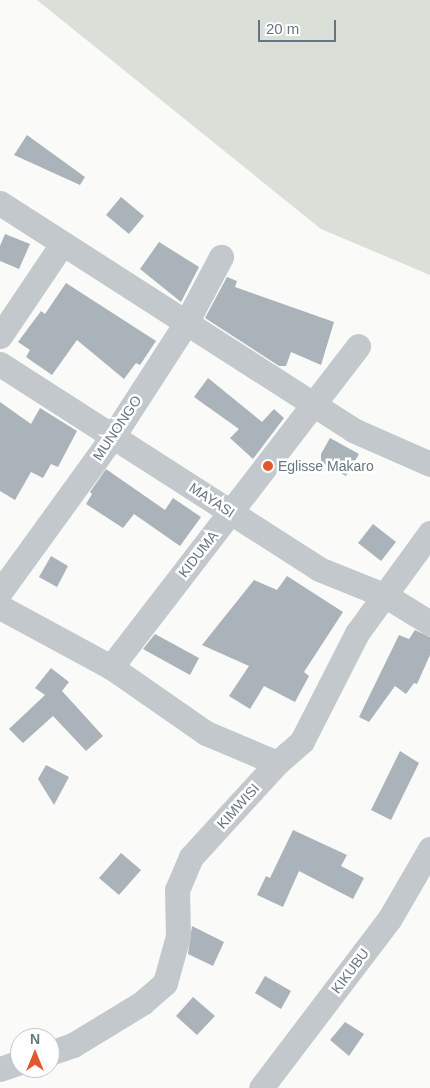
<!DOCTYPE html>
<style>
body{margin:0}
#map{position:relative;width:430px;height:1088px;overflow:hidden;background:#fafaf8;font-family:Arial,sans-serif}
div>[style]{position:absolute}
.green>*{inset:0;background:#dadfd7}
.building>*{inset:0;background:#aab3b9}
.minor>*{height:25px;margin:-12.5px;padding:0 12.5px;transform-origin:12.5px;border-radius:12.5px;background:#c3c8cc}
.dots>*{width:14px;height:14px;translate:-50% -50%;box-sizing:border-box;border:2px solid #fff;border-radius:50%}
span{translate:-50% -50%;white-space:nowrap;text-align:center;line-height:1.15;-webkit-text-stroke:5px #fff;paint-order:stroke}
.street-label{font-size:14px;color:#657683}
.poi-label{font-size:14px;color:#657683}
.left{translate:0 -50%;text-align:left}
.north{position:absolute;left:10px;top:1028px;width:50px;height:50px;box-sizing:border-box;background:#fff;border:1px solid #c1c8cd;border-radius:50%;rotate:0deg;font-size:14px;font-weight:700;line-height:20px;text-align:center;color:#657683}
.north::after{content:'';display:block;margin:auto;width:18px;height:22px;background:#e4572e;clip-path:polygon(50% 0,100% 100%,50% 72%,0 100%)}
.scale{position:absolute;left:258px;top:20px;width:78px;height:22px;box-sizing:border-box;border:2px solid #657683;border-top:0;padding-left:6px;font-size:15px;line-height:18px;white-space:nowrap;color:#657683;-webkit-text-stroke:4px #fff;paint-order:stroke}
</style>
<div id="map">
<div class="green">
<div style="clip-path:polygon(37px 0,430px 0,430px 275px,321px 229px)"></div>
</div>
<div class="building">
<div style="clip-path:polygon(27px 135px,85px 177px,80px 185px,14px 155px)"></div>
<div style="clip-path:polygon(121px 197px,144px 216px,129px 234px,106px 215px)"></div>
<div style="clip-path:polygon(5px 234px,30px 244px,19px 269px,0 261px,0 246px)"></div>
<div style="clip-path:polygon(159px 242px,199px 267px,181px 302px,140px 269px)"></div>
<div style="clip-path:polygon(227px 277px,237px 281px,235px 287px,334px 322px,321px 365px,291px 352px,286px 366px,279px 366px,205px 318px)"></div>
<div style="clip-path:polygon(66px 283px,156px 341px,140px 365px,136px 363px,124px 379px,77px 340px,52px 375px,26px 357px,30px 350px,18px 342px,41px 311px,45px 314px)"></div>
<div style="clip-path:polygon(208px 378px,262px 422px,274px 409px,284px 418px,253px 459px,230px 438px,239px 429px,194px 397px)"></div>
<div style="clip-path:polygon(0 402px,31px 424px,40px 408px,77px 431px,58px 467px,51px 464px,43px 478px,31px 472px,15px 500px,0 491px)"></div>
<div style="clip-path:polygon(330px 438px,359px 454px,346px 476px,321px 462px,321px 454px)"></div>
<div style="clip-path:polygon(106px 469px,165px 510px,173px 498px,201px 517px,180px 546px,134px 514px,123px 528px,86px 504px,92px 494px,90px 492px)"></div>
<div style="clip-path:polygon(373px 524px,396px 542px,381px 561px,358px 543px)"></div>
<div style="clip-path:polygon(51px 556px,68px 566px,57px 587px,39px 577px)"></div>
<div style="clip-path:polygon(287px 576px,343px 612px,304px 672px,309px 676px,295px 702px,264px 686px,250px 709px,229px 696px,249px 666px,202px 645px,254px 580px,277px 590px)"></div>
<div style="clip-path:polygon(415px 630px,430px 637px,430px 655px,417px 684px,414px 683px,406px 694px,395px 686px,369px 722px,359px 717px,399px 635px,409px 639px)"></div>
<div style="clip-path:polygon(155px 634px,199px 658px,190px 675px,143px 649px)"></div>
<div style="clip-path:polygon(51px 668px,69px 682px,62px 691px,103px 736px,86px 751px,53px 716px,23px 743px,9px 729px,45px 695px,35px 688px)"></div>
<div style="clip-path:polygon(400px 751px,419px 763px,391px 820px,371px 810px)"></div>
<div style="clip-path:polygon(46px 765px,69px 777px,54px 805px,38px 779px)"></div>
<div style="clip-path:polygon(293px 830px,347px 855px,341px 866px,364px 878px,353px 899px,299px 871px,283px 907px,257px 895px,266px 876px,270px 878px)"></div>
<div style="clip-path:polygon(121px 853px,141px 870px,119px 895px,99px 878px)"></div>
<div style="clip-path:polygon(192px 926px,224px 942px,213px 966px,188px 954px)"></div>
<div style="clip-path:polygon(265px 976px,291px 991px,281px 1009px,255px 993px)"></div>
<div style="clip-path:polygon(193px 997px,215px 1016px,197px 1035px,176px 1016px)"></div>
<div style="clip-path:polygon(345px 1022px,364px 1034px,349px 1056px,330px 1040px)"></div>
</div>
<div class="minor">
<div style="left:0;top:203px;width:420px;rotate:32.7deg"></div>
<div style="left:353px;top:430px;width:84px;rotate:23.8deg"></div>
<div style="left:0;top:336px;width:111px;rotate:-56deg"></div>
<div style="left:0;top:364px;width:379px;rotate:32.7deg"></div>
<div style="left:319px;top:569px;width:72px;rotate:21.9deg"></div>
<div style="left:386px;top:596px;width:52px;rotate:31.5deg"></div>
<div style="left:0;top:592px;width:193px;rotate:-54.1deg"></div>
<div style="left:113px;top:436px;width:135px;rotate:-57.1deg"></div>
<div style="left:186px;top:323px;width:75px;rotate:-62.1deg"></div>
<div style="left:0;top:607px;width:126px;rotate:28.4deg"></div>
<div style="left:111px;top:667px;width:116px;rotate:34.8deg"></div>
<div style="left:206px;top:733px;width:77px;rotate:22.9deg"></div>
<div style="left:111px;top:667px;width:405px;rotate:-52.4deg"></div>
<div style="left:50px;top:1053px;width:24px;rotate:-19deg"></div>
<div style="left:73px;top:1045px;width:81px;rotate:-31.3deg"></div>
<div style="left:142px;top:1003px;width:30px;rotate:-41deg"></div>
<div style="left:165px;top:983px;width:49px;rotate:-74.5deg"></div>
<div style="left:178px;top:936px;width:46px;rotate:-91.2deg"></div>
<div style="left:177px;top:890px;width:36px;rotate:-67deg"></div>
<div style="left:191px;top:857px;width:127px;rotate:-47.5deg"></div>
<div style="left:277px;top:763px;width:33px;rotate:-41deg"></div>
<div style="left:302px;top:741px;width:121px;rotate:-63deg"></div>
<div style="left:357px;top:633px;width:124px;rotate:-53.9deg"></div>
<div style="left:0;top:1069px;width:21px;rotate:-19deg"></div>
<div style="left:261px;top:1088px;width:213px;rotate:-52.8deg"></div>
<div style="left:390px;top:918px;width:80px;rotate:-59.9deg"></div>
</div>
<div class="dots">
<div style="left:268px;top:466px;background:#e4572e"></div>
</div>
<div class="street-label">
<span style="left:117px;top:428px;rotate:-56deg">MUNONGO</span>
<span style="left:212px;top:500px;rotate:33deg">MAYASI</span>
<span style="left:198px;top:554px;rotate:-52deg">KIDUMA</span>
<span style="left:238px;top:806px;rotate:-48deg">KIMWISI</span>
<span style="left:350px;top:971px;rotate:-53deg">KIKUBU</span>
</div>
<div class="poi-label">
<span class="left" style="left:278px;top:466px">Eglisse Makaro</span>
</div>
<div class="north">N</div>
<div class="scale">20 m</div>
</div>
